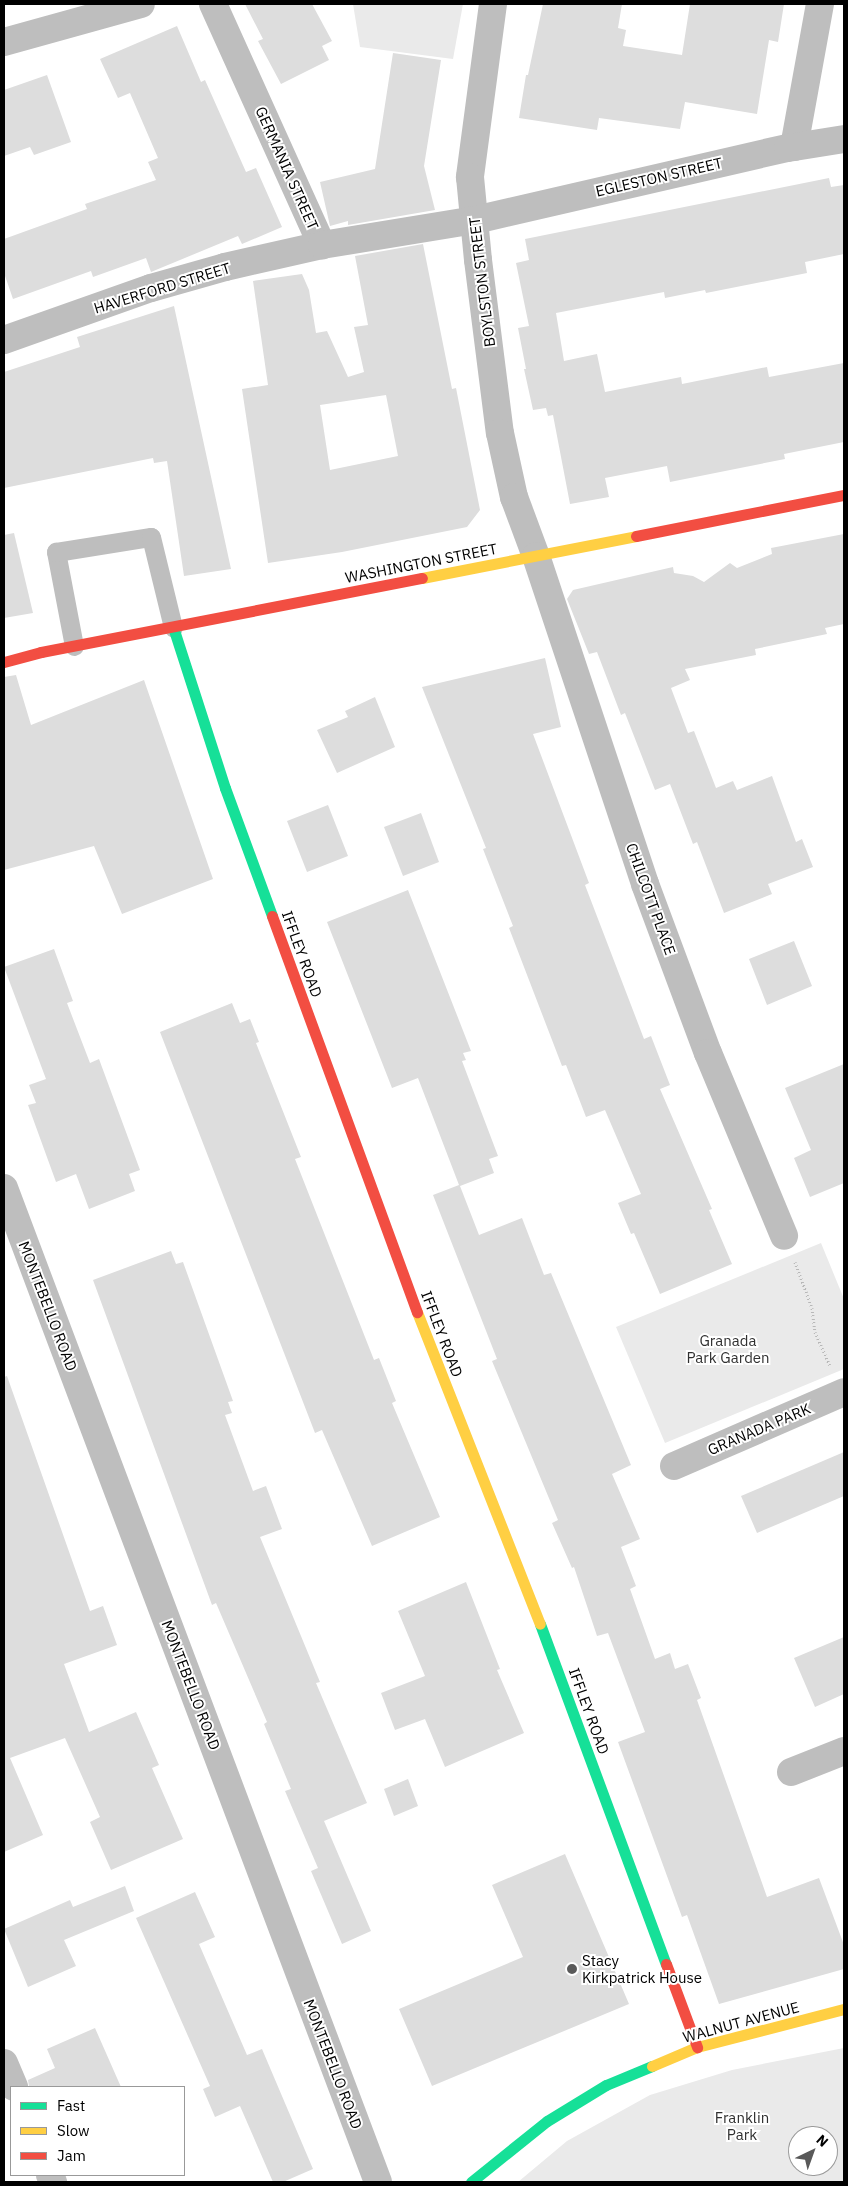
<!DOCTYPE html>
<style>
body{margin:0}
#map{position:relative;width:848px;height:2186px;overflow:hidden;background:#fff;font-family:"IBM Plex Sans",sans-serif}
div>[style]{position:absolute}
.green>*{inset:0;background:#eaeaea}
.building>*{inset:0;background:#ddd}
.path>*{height:3px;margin-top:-1.5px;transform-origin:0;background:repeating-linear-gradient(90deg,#b8b8b8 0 1px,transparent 0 3.5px)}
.lane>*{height:19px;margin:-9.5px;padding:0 9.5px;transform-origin:9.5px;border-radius:9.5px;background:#bebebe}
.street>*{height:28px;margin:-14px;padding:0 14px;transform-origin:14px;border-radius:14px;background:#bebebe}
.fast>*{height:11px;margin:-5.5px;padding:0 5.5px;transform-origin:5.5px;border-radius:5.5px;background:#16e098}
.slow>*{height:11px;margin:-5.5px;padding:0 5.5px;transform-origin:5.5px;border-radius:5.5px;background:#ffcf43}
.jam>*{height:11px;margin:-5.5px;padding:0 5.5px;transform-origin:5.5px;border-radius:5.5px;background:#f24e42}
.dots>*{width:14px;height:14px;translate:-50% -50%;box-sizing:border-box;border:2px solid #fff;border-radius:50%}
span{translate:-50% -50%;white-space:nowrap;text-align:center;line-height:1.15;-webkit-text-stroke:4px #fff;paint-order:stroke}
.street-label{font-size:15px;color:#000}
.park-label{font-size:15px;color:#303030}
.poi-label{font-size:15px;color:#000}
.left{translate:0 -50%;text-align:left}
.frame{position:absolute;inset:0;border:5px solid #000;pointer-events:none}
.legend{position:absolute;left:10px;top:2086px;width:175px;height:90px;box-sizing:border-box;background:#fff;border:1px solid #999;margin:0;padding:6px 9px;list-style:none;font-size:15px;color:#000}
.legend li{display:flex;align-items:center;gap:10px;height:25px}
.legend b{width:25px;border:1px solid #999}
.north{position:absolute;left:788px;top:2126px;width:50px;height:50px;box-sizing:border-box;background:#fff;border:1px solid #999;border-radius:50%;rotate:42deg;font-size:14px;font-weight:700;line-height:20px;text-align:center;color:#000}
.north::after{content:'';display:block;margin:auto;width:18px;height:22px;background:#595959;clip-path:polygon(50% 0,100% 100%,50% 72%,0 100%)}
</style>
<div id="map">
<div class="green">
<div style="clip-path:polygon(353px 4px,463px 4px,453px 59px,360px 47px)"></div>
<div style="clip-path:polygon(821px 1243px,844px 1299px,844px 1369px,665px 1443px,616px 1327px)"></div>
<div style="clip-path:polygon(evenodd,844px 2048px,844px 2182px,518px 2182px,567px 2141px,650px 2095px,732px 2070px,844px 2048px,798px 2136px,828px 2136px,828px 2166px,798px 2166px,798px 2136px)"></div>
</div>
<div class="building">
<div style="clip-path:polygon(245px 4px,312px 4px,332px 41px,322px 46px,329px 60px,281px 84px,258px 41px,263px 39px)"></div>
<div style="clip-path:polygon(543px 4px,622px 4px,618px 28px,626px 30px,623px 46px,682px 55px,690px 4px,784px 4px,778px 42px,769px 40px,757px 114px,685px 102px,680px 129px,599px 118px,597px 130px,519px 118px,526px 75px,528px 75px)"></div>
<div style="clip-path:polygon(177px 26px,201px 82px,205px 80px,246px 172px,256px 168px,282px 227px,242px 244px,238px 236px,151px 272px,146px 258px,93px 277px,91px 271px,13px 299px,4px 273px,4px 239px,87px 209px,85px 204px,156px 180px,148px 162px,158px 158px,130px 93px,118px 98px,100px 59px)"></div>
<div style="clip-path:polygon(393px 53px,441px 60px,424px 166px,435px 210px,348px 225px,348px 221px,330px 226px,320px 182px,375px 169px)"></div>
<div style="clip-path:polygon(47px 75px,71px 142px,34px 155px,30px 147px,4px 156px,4px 90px)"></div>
<div style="clip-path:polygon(829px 178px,831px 187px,844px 185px,844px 254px,805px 262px,807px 273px,706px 293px,705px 290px,665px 298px,664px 292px,556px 313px,564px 361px,597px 354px,605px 392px,681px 377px,682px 384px,767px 367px,769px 377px,844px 363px,844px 442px,784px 454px,785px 459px,670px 482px,667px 466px,605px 478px,609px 497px,570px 504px,553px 415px,548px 416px,546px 408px,533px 410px,524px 369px,526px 369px,518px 328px,529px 326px,516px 263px,529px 260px,525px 239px)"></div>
<div style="clip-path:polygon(evenodd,423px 244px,452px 389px,456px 388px,480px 510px,467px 527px,342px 552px,268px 563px,242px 389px,268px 385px,253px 281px,302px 274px,309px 290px,316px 333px,327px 331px,348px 377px,364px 372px,354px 327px,368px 325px,355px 256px,423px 244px,386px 395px,398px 456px,330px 470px,320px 405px,386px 395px)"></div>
<div style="clip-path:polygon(174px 306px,231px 569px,184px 576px,167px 461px,154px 463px,153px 458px,4px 488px,4px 372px,80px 347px,77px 337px)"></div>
<div style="clip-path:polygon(14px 533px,33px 613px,4px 618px,4px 535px)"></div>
<div style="clip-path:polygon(844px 534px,844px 624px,825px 628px,827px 634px,755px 649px,756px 655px,685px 669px,690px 680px,671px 688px,688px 733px,694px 731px,716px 788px,733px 781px,737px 790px,772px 776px,796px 842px,802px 839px,813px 867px,768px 884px,772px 894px,724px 913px,697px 842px,693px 844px,670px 784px,655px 790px,625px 713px,621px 715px,597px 652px,589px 654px,567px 599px,573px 590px,673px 567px,674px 573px,693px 576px,704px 582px,730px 563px,737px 568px,772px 554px,771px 548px)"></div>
<div style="clip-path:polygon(545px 658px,561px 727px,533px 734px,589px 883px,585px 885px,644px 1039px,651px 1036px,670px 1085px,660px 1089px,712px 1209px,709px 1210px,732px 1264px,660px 1294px,634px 1233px,631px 1234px,618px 1203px,641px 1194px,605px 1110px,586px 1117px,566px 1065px,562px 1066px,509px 928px,513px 926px,483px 849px,486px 848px,422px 687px)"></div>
<div style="clip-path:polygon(16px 675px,31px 725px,144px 680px,213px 879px,122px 914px,94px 846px,4px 870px,4px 677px)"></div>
<div style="clip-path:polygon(375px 697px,395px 747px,337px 773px,317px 730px,348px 717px,345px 711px)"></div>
<div style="clip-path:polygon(328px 805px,348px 856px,307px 872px,287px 821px)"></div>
<div style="clip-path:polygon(421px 813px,439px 862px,403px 876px,384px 827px)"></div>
<div style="clip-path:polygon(408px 890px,471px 1051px,463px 1053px,466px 1060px,462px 1061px,498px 1156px,489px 1159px,494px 1173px,460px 1186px,479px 1235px,522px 1218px,544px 1275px,551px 1273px,631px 1465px,612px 1474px,640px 1539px,621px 1547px,636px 1586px,630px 1589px,655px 1659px,670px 1653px,675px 1669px,688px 1664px,701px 1698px,697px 1700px,767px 1897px,819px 1878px,844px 1945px,844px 1969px,719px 2004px,687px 1915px,682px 1917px,618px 1742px,645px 1732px,608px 1633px,597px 1636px,574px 1567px,572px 1568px,552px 1523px,558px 1520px,492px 1361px,497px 1359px,433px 1195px,459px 1185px,418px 1078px,392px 1088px,327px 922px)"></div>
<div style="clip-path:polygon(794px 941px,812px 986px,767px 1005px,749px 959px)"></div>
<div style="clip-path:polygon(54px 949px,73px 1001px,67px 1003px,90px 1063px,99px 1059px,140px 1170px,129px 1174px,135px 1191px,89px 1209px,76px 1174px,56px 1182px,28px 1105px,36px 1103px,29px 1085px,46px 1079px,4px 967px)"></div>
<div style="clip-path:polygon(232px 1003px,240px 1023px,250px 1019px,259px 1042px,256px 1043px,301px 1157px,295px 1159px,374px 1360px,379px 1358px,396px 1401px,392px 1403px,440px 1517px,372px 1546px,322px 1430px,315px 1433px,160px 1032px)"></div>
<div style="clip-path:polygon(844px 1064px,844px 1183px,810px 1197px,794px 1158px,811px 1150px,785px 1088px)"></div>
<div style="clip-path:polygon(171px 1251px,176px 1264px,183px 1262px,233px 1401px,228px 1402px,232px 1413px,225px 1415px,253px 1491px,266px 1486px,282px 1529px,260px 1537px,320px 1682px,316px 1683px,367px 1803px,324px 1821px,371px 1931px,342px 1944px,311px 1871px,318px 1868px,285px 1791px,291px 1789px,264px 1724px,267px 1722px,216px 1603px,212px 1605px,93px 1280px)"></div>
<div style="clip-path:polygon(7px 1376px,90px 1611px,103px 1606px,117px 1645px,64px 1664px,89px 1732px,136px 1712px,159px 1765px,152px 1768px,183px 1839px,111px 1870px,90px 1822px,100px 1817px,65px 1738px,10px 1758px,43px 1835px,4px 1852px,4px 1377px)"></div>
<div style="clip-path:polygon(844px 1452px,844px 1496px,757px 1533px,741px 1496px)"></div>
<div style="clip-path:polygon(466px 1582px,500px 1669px,497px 1670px,524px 1733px,445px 1767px,425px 1719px,395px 1730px,381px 1693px,425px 1676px,398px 1611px)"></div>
<div style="clip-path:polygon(844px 1637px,844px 1694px,815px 1707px,794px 1658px)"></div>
<div style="clip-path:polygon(408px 1779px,418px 1806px,394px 1816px,384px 1789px)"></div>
<div style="clip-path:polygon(565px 1854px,629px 2004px,432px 2086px,399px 2009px,523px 1957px,492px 1885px)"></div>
<div style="clip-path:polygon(125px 1886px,134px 1911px,64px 1940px,76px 1966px,28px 1987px,4px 1929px,70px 1900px,73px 1907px)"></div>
<div style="clip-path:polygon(195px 1892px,215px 1937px,199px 1944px,247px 2055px,262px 2049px,313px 2169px,283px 2182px,273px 2182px,240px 2106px,215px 2117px,203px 2089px,210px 2086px,136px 1918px)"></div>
<div style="clip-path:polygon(95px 2028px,121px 2087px,29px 2087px,28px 2080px,55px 2068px,47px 2049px)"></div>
</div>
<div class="path">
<div style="left:795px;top:1262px;width:49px;rotate:69.7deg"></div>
<div style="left:812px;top:1308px;width:24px;rotate:83deg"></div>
<div style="left:815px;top:1332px;width:36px;rotate:66deg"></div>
</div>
<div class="lane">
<div style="left:74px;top:646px;width:96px;rotate:-100.8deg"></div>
<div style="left:56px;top:552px;width:96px;rotate:-9deg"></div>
<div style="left:151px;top:537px;width:93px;rotate:76.3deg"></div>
</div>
<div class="street">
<div style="left:213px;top:4px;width:265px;rotate:65.7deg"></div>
<div style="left:493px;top:4px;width:175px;rotate:97.6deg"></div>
<div style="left:470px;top:177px;width:83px;rotate:84.5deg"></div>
<div style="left:478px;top:260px;width:174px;rotate:82.8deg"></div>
<div style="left:500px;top:433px;width:66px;rotate:77.7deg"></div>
<div style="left:514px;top:497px;width:63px;rotate:69.6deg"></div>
<div style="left:536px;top:556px;width:346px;rotate:71.6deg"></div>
<div style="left:645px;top:884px;width:180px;rotate:69.6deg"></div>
<div style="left:708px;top:1053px;width:198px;rotate:67.4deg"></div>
<div style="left:4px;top:42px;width:142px;rotate:-15.5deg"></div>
<div style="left:794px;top:147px;width:145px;rotate:-79.7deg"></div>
<div style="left:4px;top:340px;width:156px;rotate:-19.5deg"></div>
<div style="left:151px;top:288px;width:77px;rotate:-15.8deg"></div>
<div style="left:225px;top:267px;width:99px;rotate:-12.8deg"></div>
<div style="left:322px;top:245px;width:155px;rotate:-9.3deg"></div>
<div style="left:475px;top:220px;width:321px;rotate:-13deg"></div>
<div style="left:788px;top:148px;width:57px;rotate:-9.1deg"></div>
<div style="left:4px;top:1188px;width:1062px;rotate:69.38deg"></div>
<div style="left:674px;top:1466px;width:185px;rotate:-23.5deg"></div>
<div style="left:791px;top:1772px;width:57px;rotate:-21.6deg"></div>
<div style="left:4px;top:2063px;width:26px;rotate:67deg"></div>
<div style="left:50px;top:2175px;width:8px;rotate:67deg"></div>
</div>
<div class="fast">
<div style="left:173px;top:627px;width:169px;rotate:72.1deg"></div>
<div style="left:225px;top:788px;width:136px;rotate:69.8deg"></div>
<div style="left:540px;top:1624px;width:363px;rotate:69.7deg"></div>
<div style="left:471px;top:2182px;width:97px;rotate:-38.8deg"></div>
<div style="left:547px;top:2121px;width:69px;rotate:-31.4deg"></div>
<div style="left:606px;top:2085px;width:50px;rotate:-22.4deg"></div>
</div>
<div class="slow">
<div style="left:422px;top:578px;width:218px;rotate:-11.1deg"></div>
<div style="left:417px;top:1312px;width:335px;rotate:68.5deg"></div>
<div style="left:652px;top:2066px;width:49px;rotate:-22.9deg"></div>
<div style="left:697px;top:2047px;width:152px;rotate:-14.5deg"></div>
</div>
<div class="jam">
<div style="left:636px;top:536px;width:212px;rotate:-11.2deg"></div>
<div style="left:4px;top:662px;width:38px;rotate:-15deg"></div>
<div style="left:41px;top:652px;width:388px;rotate:-11deg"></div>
<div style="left:272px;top:916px;width:422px;rotate:69.9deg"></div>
<div style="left:666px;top:1964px;width:89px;rotate:69.5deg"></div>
</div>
<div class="dots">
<div style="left:572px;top:1969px;background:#595959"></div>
</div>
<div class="street-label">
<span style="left:287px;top:168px;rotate:66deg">GERMANIA STREET</span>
<span style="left:659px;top:177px;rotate:-13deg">EGLESTON STREET</span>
<span style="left:482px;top:282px;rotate:-97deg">BOYLSTON STREET</span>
<span style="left:162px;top:288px;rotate:-17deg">HAVERFORD STREET</span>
<span style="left:421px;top:563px;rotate:-11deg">WASHINGTON STREET</span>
<span style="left:651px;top:899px;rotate:70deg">CHILCOTT PLACE</span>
<span style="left:302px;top:954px;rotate:70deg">IFFLEY ROAD</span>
<span style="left:48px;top:1306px;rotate:69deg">MONTEBELLO ROAD</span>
<span style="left:442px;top:1334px;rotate:69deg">IFFLEY ROAD</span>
<span style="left:759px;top:1429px;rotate:-23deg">GRANADA PARK</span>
<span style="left:191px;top:1685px;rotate:69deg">MONTEBELLO ROAD</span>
<span style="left:589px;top:1711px;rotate:70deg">IFFLEY ROAD</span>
<span style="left:741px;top:2022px;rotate:-15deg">WALNUT AVENUE</span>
<span style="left:333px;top:2064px;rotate:69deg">MONTEBELLO ROAD</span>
</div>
<div class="park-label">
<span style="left:728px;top:1349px">Granada<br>Park Garden</span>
<span style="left:742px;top:2126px">Franklin<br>Park</span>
</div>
<div class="poi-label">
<span class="left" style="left:582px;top:1969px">Stacy<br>Kirkpatrick House</span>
</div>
<div class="frame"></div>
<ul class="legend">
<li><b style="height:6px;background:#16e098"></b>Fast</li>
<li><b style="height:6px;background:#ffcf43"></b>Slow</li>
<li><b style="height:6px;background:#f24e42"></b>Jam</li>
</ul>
<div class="north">N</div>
</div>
